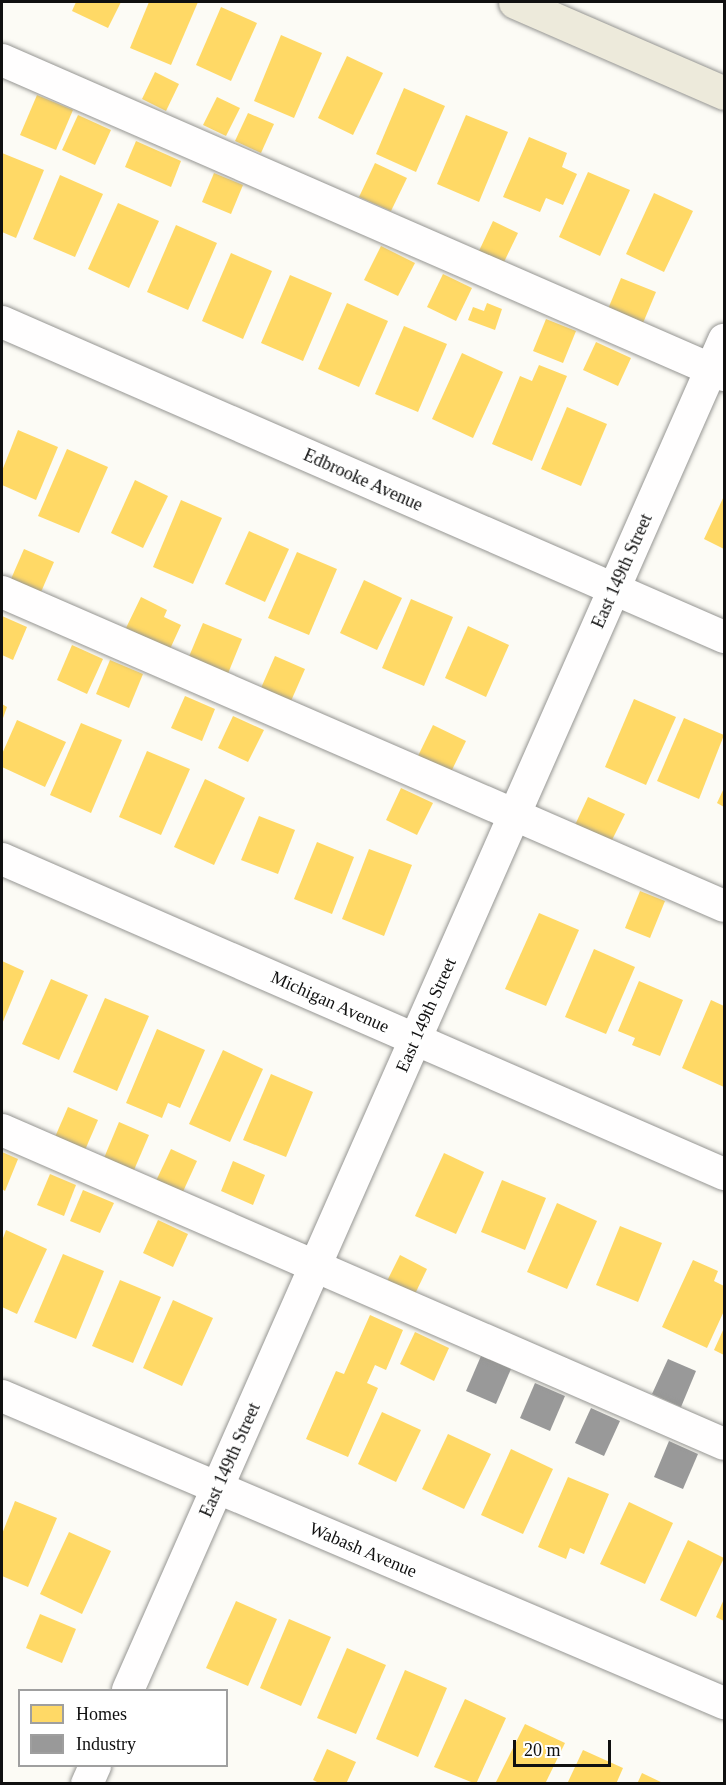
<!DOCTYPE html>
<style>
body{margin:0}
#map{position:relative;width:726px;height:1785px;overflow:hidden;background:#fcfbf5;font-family:Georgia,serif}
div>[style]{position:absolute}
.homes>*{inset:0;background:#ffd966}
.industry>*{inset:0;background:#999}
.roads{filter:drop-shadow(0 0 2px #969693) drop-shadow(0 0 2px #969693)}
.minor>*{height:32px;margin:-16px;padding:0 16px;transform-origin:16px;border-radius:16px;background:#fffefe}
.major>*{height:33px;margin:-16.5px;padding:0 16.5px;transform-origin:16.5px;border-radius:16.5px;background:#edeadb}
span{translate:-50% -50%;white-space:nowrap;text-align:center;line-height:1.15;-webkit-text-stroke:6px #fff;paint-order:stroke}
.street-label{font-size:18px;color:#101010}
.frame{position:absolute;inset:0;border:3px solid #101010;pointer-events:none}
.legend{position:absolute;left:18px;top:1689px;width:210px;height:78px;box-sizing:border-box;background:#fff;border:2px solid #9f9f9f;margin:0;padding:8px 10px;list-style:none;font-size:18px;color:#101010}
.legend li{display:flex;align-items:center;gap:12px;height:30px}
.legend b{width:30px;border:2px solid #9f9f9f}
.scale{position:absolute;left:513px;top:1740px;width:98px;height:27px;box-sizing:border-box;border:3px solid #101010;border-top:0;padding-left:8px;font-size:18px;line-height:21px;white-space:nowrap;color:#101010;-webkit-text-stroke:4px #fff;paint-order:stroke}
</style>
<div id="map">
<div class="homes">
<div style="clip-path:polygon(76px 2px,121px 2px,108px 28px,72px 11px)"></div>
<div style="clip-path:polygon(149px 2px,198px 2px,171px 65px,130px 48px)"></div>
<div style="clip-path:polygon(221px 7px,257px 23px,231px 81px,196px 65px)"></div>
<div style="clip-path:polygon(281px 35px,322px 53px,294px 118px,254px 101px)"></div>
<div style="clip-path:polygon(347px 56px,383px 73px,353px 135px,318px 118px)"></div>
<div style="clip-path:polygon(155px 72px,179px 84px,166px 111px,142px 99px)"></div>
<div style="clip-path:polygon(404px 88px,445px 106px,416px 172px,376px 154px)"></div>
<div style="clip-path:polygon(37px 95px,73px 110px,56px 150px,20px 135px)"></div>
<div style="clip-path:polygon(217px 97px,240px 108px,226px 136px,203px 125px)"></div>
<div style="clip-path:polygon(248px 113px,274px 124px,261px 153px,235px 141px)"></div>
<div style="clip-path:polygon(78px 115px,111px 130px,95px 165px,62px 150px)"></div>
<div style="clip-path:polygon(466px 115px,508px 132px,479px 202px,437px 184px)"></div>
<div style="clip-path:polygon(529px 137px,567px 153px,562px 167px,577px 174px,563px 205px,546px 198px,540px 212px,503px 197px)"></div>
<div style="clip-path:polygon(136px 141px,181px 161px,171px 187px,125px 167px)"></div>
<div style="clip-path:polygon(2px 153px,44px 170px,16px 238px,2px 232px)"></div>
<div style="clip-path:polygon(375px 163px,407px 178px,391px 211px,359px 197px)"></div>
<div style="clip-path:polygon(588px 172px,630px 190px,600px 256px,559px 237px)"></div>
<div style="clip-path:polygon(214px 173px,243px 185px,231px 214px,202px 202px)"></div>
<div style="clip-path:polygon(60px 175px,103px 194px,75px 257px,33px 239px)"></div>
<div style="clip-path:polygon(654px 193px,693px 211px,664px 272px,626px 254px)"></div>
<div style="clip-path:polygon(118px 203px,159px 221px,129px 288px,88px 269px)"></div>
<div style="clip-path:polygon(493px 221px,518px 233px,504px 262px,479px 251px)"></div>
<div style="clip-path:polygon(176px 225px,217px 243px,188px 310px,147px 292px)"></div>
<div style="clip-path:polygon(381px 246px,415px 263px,398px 296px,364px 280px)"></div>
<div style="clip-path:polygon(231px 253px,272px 271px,243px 339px,202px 321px)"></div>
<div style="clip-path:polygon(443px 274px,472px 288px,456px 321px,427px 307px)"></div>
<div style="clip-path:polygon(290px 275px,332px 293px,303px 361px,261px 343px)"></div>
<div style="clip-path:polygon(621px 278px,656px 292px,643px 323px,608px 309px)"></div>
<div style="clip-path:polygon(347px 303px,388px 321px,359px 387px,318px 369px)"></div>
<div style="clip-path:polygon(487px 303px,502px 309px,495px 330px,468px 320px,473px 307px,484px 311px)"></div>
<div style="clip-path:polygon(546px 319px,576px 331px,563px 363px,533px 351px)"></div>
<div style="clip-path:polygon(404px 326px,447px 344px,418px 412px,375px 394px)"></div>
<div style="clip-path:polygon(596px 342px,631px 358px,618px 386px,583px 370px)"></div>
<div style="clip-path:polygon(462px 353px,503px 372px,473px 438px,432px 419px)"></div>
<div style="clip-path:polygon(539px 365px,567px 376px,532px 461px,492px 444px,520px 376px,532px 381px)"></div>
<div style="clip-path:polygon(567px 407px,607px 424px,581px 486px,541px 469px)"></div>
<div style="clip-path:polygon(18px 430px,58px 447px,36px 500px,2px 485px,2px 471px)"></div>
<div style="clip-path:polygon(67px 449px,108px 467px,79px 533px,38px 516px)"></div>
<div style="clip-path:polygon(135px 480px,168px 496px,143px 548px,111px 533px)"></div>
<div style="clip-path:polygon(724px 496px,724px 549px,704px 539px)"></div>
<div style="clip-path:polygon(181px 500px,222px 518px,193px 584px,153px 567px)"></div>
<div style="clip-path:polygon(249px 531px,289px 549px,265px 602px,225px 584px)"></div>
<div style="clip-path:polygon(24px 549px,54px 562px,41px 592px,11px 579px)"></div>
<div style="clip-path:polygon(297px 552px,337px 569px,309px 635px,268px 618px)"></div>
<div style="clip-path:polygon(364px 580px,402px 598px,377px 650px,340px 633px)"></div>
<div style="clip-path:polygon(141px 597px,167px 610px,164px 617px,181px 625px,170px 649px,126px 628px)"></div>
<div style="clip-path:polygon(411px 599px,453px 617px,424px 686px,382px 668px)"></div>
<div style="clip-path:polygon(2px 616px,27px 627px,13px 660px,2px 655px)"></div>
<div style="clip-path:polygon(203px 623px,242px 639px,227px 676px,188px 659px)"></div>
<div style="clip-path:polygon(468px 626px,509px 645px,486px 697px,445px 678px)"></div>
<div style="clip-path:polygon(72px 645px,103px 659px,87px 694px,57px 680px)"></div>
<div style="clip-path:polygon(275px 656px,305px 669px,291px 701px,261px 688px)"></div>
<div style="clip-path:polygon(110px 660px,143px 674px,129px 708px,96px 694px)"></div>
<div style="clip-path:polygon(185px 696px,215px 709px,202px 741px,171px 728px)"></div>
<div style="clip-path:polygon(634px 699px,676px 717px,646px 785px,605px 767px)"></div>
<div style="clip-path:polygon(2px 704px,7px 707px,2px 721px)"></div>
<div style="clip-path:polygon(233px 716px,264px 730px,248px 762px,218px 748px)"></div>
<div style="clip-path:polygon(684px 718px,724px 735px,699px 799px,657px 781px)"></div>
<div style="clip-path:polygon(17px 720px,66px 742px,45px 787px,2px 767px,2px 754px)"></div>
<div style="clip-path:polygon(81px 723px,122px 740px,91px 813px,50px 795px)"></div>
<div style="clip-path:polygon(433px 725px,466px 741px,451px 772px,418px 756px)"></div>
<div style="clip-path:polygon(147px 751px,190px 769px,161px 835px,119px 817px)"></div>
<div style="clip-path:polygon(205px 779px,245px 798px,214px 865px,174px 847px)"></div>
<div style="clip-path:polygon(401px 788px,433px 803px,417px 835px,386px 820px)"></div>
<div style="clip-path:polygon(724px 788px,724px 807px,717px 803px)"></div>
<div style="clip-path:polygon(588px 797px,625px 814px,611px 842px,575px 825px)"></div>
<div style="clip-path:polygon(259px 816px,295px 830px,278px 874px,241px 860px)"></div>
<div style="clip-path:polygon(317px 842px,354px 857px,332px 914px,294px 899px)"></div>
<div style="clip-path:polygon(369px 849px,412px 865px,384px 936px,342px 919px)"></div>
<div style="clip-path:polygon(640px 891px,665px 901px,650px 938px,625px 928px)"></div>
<div style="clip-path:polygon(539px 913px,579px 930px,546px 1006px,505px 989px)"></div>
<div style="clip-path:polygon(594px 949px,635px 967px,606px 1034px,565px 1017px)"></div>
<div style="clip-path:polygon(2px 961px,24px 971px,2px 1024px)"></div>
<div style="clip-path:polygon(51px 979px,88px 995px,59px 1060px,22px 1044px)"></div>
<div style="clip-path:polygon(639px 981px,683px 1000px,660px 1056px,632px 1045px,635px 1038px,618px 1031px)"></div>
<div style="clip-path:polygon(105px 998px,149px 1016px,117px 1091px,73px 1072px)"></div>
<div style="clip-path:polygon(711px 1000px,724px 1006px,724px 1087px,682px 1068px)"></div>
<div style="clip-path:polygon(157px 1029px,205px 1050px,180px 1108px,168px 1103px,162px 1118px,126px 1103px)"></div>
<div style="clip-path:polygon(223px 1050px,263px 1069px,230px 1142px,189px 1124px)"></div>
<div style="clip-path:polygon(271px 1074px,313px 1092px,286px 1157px,243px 1140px)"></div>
<div style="clip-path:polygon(68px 1107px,98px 1120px,85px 1150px,55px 1137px)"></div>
<div style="clip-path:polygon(119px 1122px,149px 1135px,134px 1170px,104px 1158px)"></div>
<div style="clip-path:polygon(171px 1149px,197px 1161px,181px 1196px,155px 1183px)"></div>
<div style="clip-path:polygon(2px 1152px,18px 1159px,5px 1191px,2px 1189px)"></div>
<div style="clip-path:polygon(444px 1153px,484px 1172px,456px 1234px,415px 1216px)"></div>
<div style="clip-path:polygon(233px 1161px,265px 1175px,253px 1205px,221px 1191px)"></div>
<div style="clip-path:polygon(50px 1174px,76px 1185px,64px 1216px,37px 1205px)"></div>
<div style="clip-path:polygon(502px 1180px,546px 1198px,525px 1250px,481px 1232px)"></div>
<div style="clip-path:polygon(83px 1190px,114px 1203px,100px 1233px,70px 1221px)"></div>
<div style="clip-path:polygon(557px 1203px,597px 1221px,567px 1289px,527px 1272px)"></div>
<div style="clip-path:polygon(158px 1220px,188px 1234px,173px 1267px,143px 1253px)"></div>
<div style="clip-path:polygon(620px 1226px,662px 1243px,638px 1302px,596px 1285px)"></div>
<div style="clip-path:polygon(6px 1230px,47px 1249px,17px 1314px,2px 1307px,2px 1241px)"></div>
<div style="clip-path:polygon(63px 1254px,104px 1271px,76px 1339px,34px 1322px)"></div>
<div style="clip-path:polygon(400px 1255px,427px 1269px,414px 1296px,386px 1283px)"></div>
<div style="clip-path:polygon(693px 1260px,718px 1271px,714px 1281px,724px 1286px,724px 1311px,707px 1348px,662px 1327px)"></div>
<div style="clip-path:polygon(120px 1280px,161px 1297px,133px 1363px,92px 1346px)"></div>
<div style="clip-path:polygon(173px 1300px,213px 1318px,182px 1386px,143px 1368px)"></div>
<div style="clip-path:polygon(370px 1315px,403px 1330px,386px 1370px,375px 1365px,367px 1383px,378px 1388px,348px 1457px,306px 1439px,336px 1371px,344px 1374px)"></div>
<div style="clip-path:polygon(724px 1328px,724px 1355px,714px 1350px)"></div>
<div style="clip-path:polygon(415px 1332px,449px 1348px,434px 1381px,400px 1364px)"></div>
<div style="clip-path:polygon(382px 1412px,421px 1430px,396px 1482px,358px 1464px)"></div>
<div style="clip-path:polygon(448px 1434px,491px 1454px,464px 1509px,422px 1489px)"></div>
<div style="clip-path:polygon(511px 1449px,553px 1469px,523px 1534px,481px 1515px)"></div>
<div style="clip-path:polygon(568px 1477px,609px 1494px,584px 1554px,570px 1548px,566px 1559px,538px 1547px)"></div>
<div style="clip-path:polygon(15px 1501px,57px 1518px,28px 1587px,2px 1576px,2px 1534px)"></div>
<div style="clip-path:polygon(629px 1502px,673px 1523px,645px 1584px,600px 1564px)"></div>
<div style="clip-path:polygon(69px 1532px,111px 1551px,82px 1614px,40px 1594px)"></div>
<div style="clip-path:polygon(688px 1540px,724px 1558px,696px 1617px,660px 1600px)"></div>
<div style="clip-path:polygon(724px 1599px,724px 1621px,716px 1617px)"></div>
<div style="clip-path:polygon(236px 1601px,277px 1619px,248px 1686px,206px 1668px)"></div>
<div style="clip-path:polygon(40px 1614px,76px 1629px,62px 1663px,26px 1648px)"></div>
<div style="clip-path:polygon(289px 1619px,331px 1637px,301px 1706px,260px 1688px)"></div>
<div style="clip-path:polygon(347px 1648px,386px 1665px,356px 1734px,317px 1718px)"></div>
<div style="clip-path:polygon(405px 1670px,447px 1688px,418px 1757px,376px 1739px)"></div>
<div style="clip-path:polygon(465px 1699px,506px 1718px,476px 1784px,434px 1767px)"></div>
<div style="clip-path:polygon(525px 1724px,565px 1743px,545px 1784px,495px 1784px)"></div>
<div style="clip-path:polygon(327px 1749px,356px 1762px,346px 1784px,321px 1784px,313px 1780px)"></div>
<div style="clip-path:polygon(583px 1750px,623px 1768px,616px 1784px,567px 1784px)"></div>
<div style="clip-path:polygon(642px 1773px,665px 1784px,637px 1784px)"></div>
</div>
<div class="industry">
<div style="clip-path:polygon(481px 1356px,511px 1369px,496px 1404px,466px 1391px)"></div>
<div style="clip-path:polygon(668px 1359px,696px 1371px,681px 1407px,652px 1394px)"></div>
<div style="clip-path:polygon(535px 1383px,565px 1396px,550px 1431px,520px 1418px)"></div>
<div style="clip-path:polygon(591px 1408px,620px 1421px,604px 1456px,575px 1443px)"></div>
<div style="clip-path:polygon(669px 1441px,698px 1454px,683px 1489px,654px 1477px)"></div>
</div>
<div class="roads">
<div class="minor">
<div style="left:2px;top:60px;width:788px;rotate:23.57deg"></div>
<div style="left:2px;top:322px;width:788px;rotate:23.57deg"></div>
<div style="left:2px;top:592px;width:787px;rotate:23.5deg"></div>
<div style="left:2px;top:859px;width:788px;rotate:23.57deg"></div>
<div style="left:2px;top:1130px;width:787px;rotate:23.5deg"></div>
<div style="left:2px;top:1396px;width:785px;rotate:23.04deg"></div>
<div style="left:128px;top:1690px;width:1476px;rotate:-66.18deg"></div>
<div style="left:87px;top:1784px;width:20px;rotate:-66deg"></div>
</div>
<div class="major">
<div style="left:515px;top:2px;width:228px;rotate:23.5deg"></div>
</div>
</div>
<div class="street-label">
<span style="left:363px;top:480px;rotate:24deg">Edbrooke Avenue</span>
<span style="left:622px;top:571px;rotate:-66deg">East 149th Street</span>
<span style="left:330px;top:1002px;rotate:24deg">Michigan Avenue</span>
<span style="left:426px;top:1015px;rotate:-66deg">East 149th Street</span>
<span style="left:230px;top:1460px;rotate:-66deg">East 149th Street</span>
<span style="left:363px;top:1550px;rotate:23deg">Wabash Avenue</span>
</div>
<div class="frame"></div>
<ul class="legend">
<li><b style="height:16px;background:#ffd966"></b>Homes</li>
<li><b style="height:16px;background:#999"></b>Industry</li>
</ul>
<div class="scale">20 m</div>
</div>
